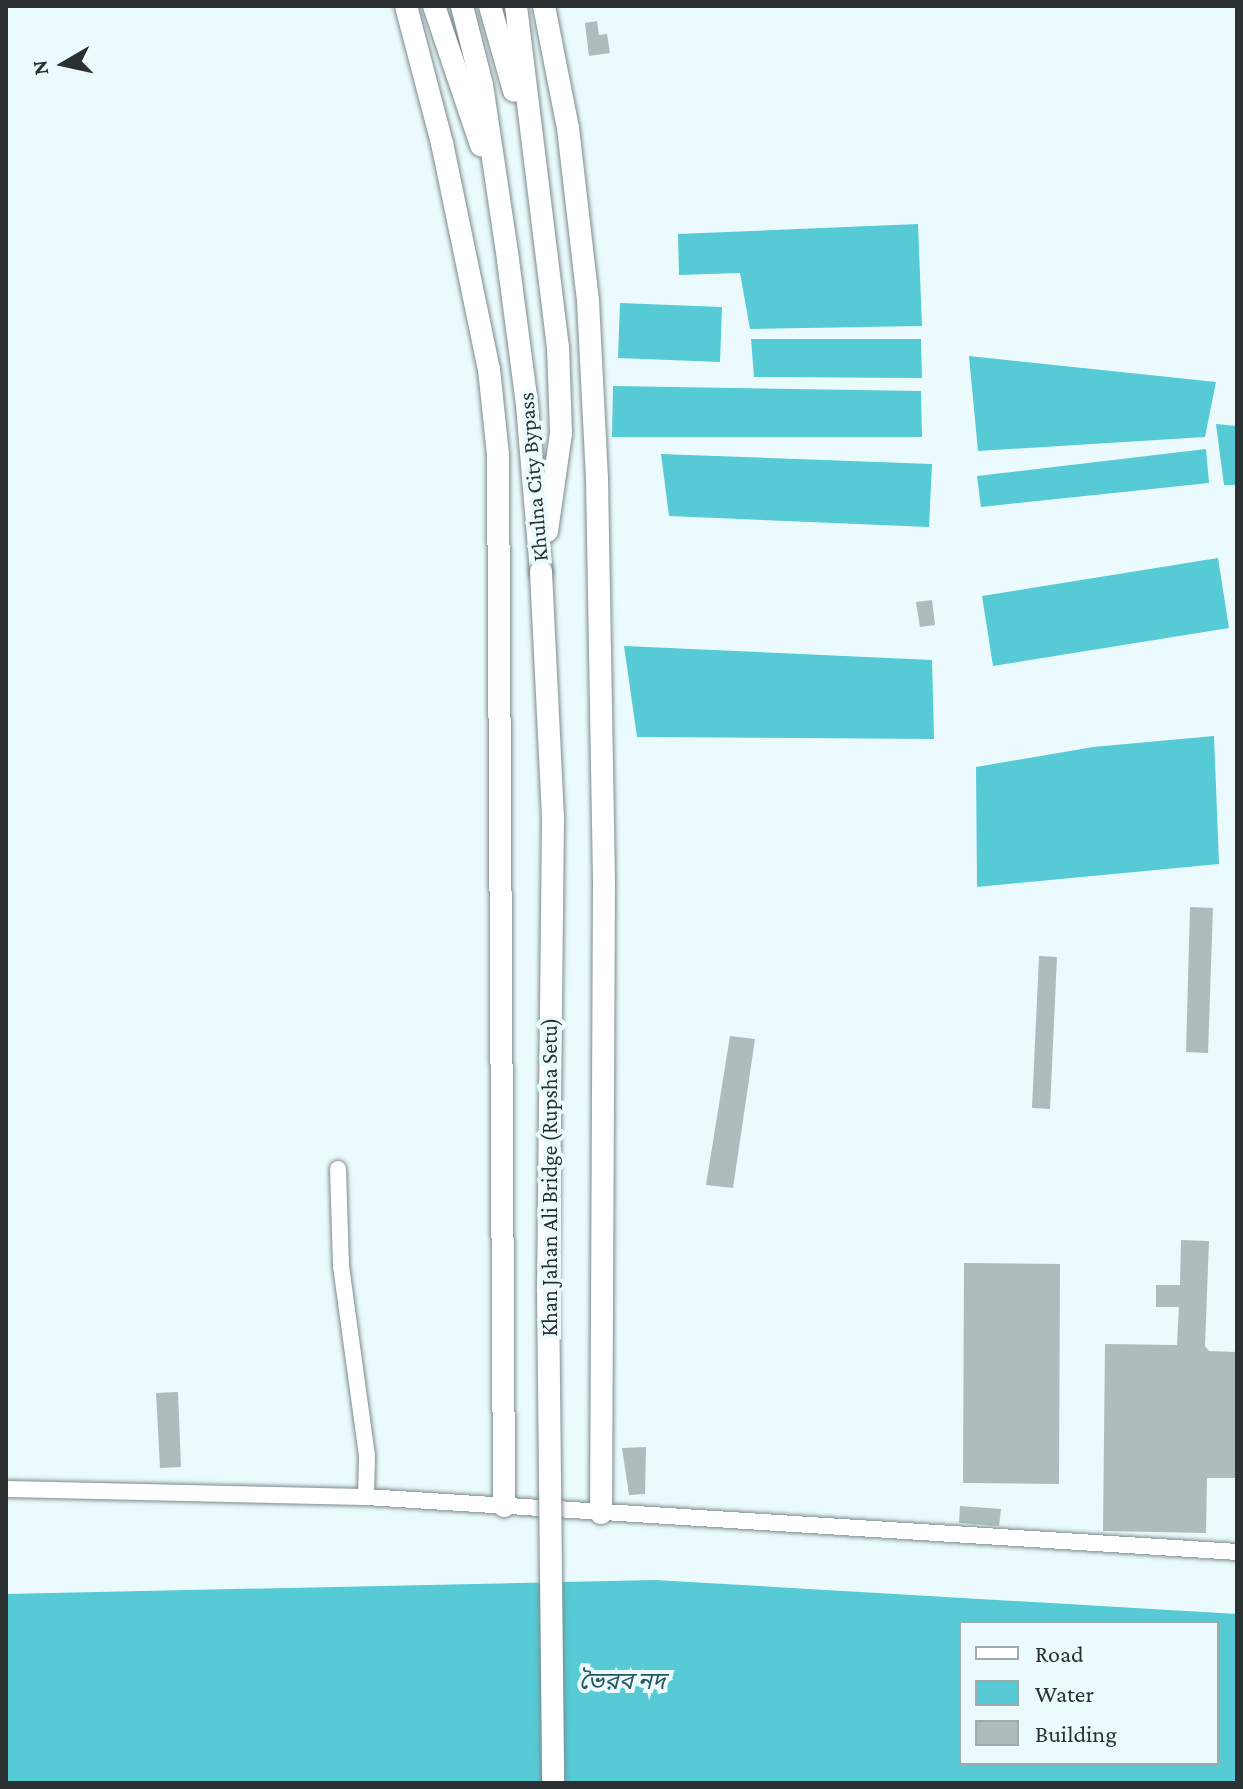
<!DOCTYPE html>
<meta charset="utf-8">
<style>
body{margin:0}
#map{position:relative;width:1243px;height:1789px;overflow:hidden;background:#ebfbfd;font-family:"Crimson Pro","Noto Sans Bengali",serif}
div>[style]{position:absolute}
.water>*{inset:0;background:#56cad5}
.building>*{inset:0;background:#adbdbe}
.roads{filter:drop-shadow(0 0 2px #7c8a8c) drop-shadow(0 0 2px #7c8a8c)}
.minor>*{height:16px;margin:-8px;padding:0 8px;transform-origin:8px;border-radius:8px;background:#fff}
.highway>*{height:22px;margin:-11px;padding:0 11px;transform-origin:11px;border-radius:11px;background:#fff}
.bridges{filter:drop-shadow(0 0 2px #7c8a8c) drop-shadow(0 0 2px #7c8a8c)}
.highway-bridge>*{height:22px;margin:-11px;padding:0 11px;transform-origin:11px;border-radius:11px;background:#fff}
span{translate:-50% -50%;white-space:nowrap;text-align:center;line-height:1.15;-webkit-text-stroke:8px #ebfbfd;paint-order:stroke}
.street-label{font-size:22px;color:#2b3132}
.water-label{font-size:24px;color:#27595e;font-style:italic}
.frame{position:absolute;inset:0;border:8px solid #2b3132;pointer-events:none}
.legend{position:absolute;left:959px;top:1621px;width:260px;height:144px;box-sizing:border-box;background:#ebfbfd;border:2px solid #9eaaac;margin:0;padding:10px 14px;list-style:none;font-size:24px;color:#2b3132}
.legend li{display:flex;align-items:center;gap:16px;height:40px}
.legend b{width:40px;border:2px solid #9eaaac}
.north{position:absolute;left:24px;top:24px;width:80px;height:80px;-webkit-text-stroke:6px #ebfbfd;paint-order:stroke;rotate:261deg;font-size:22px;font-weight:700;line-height:32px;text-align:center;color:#2b3132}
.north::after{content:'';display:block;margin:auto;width:28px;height:36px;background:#2b3132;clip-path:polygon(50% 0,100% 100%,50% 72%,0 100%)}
</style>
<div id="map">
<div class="water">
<div style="clip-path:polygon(918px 224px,922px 326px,750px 329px,740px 273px,679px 275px,678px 234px)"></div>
<div style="clip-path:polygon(620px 303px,722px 307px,720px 362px,618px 358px)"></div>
<div style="clip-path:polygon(751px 339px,921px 339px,922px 378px,754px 377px)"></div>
<div style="clip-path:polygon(969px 356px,1216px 382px,1205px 437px,978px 451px)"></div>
<div style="clip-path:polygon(613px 386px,921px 391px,922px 437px,612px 437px)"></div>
<div style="clip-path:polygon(1216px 424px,1237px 426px,1237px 485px,1224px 485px)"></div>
<div style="clip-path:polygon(1206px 449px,1209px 483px,981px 507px,977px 476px)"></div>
<div style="clip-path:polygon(661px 454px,932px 464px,929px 527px,669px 516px)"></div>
<div style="clip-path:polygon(1218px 558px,1229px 628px,993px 666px,982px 596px)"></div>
<div style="clip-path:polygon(624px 646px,932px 660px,934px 739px,637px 737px)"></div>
<div style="clip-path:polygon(1214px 736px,1219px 864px,977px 887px,976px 767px,1093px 747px)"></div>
<div style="clip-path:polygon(evenodd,655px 1580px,1237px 1614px,1237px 1783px,6px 1783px,6px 1594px,655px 1580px,961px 1623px,1217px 1623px,1217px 1763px,961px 1763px,961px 1623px)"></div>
</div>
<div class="building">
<div style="clip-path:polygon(597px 21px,599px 35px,607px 34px,610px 53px,589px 56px,585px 23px)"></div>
<div style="clip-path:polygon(932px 600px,935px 625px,920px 627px,916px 602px)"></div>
<div style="clip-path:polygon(1190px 907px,1213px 908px,1208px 1053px,1186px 1052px)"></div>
<div style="clip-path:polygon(1039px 956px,1057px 957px,1050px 1109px,1032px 1108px)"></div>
<div style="clip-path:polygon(730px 1036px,755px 1039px,733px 1188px,706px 1185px)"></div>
<div style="clip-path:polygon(1181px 1240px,1209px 1241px,1205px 1346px,1209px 1351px,1237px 1352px,1237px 1478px,1207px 1478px,1206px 1533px,1103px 1531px,1105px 1344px,1177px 1345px,1179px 1307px,1156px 1307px,1156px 1285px,1180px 1285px)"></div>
<div style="clip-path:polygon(964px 1263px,1060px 1264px,1059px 1484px,963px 1483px)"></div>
<div style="clip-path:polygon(178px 1392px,181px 1467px,160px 1468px,156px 1393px)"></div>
<div style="clip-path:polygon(646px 1447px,645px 1494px,629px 1495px,622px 1448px)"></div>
<div style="clip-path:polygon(960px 1506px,1001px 1509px,999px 1526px,959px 1523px)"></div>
</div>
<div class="roads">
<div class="minor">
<div style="left:338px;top:1169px;width:97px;rotate:88.2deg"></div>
<div style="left:341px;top:1266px;width:192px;rotate:82.2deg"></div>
<div style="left:367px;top:1456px;width:41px;rotate:91.4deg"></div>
<div style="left:6px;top:1489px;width:360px;rotate:1.3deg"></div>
<div style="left:366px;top:1497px;width:873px;rotate:3.61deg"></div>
</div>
<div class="highway">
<div style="left:406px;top:6px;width:142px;rotate:75.3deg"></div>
<div style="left:442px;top:143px;width:231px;rotate:78.3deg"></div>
<div style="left:489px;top:369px;width:86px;rotate:84deg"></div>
<div style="left:498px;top:455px;width:1051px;rotate:89.67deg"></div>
<div style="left:434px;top:6px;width:147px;rotate:71.3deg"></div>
<div style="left:462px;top:6px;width:81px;rotate:75.8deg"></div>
<div style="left:482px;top:85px;width:177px;rotate:81.5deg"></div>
<div style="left:508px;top:260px;width:146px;rotate:82.5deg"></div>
<div style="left:527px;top:405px;width:168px;rotate:85.2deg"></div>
<div style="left:490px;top:6px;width:88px;rotate:74.2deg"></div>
<div style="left:516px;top:6px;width:344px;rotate:83deg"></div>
<div style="left:558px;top:347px;width:86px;rotate:88deg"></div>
<div style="left:561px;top:433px;width:99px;rotate:98.1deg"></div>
<div style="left:544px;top:6px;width:124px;rotate:78.9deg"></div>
<div style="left:568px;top:128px;width:174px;rotate:83.4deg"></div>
<div style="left:588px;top:301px;width:178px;rotate:87.1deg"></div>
<div style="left:597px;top:479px;width:403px;rotate:89deg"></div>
<div style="left:604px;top:882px;width:631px;rotate:90.27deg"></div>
</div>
</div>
<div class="bridges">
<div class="highway-bridge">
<div style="left:541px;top:572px;width:246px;rotate:87.2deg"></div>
<div style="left:553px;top:818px;width:470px;rotate:90.6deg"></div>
<div style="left:548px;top:1288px;width:495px;rotate:89.4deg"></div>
</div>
</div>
<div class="street-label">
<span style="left:533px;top:477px;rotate:-95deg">Khulna City Bypass</span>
<span style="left:550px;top:1177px;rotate:-90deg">Khan Jahan Ali Bridge (Rupsha Setu)</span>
</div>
<div class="water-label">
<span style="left:622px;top:1681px">ভৈরব নদ</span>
</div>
<div class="frame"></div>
<ul class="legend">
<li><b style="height:10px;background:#fff"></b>Road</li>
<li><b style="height:22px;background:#56cad5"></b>Water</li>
<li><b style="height:22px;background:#adbdbe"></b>Building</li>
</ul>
<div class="north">N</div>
</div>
